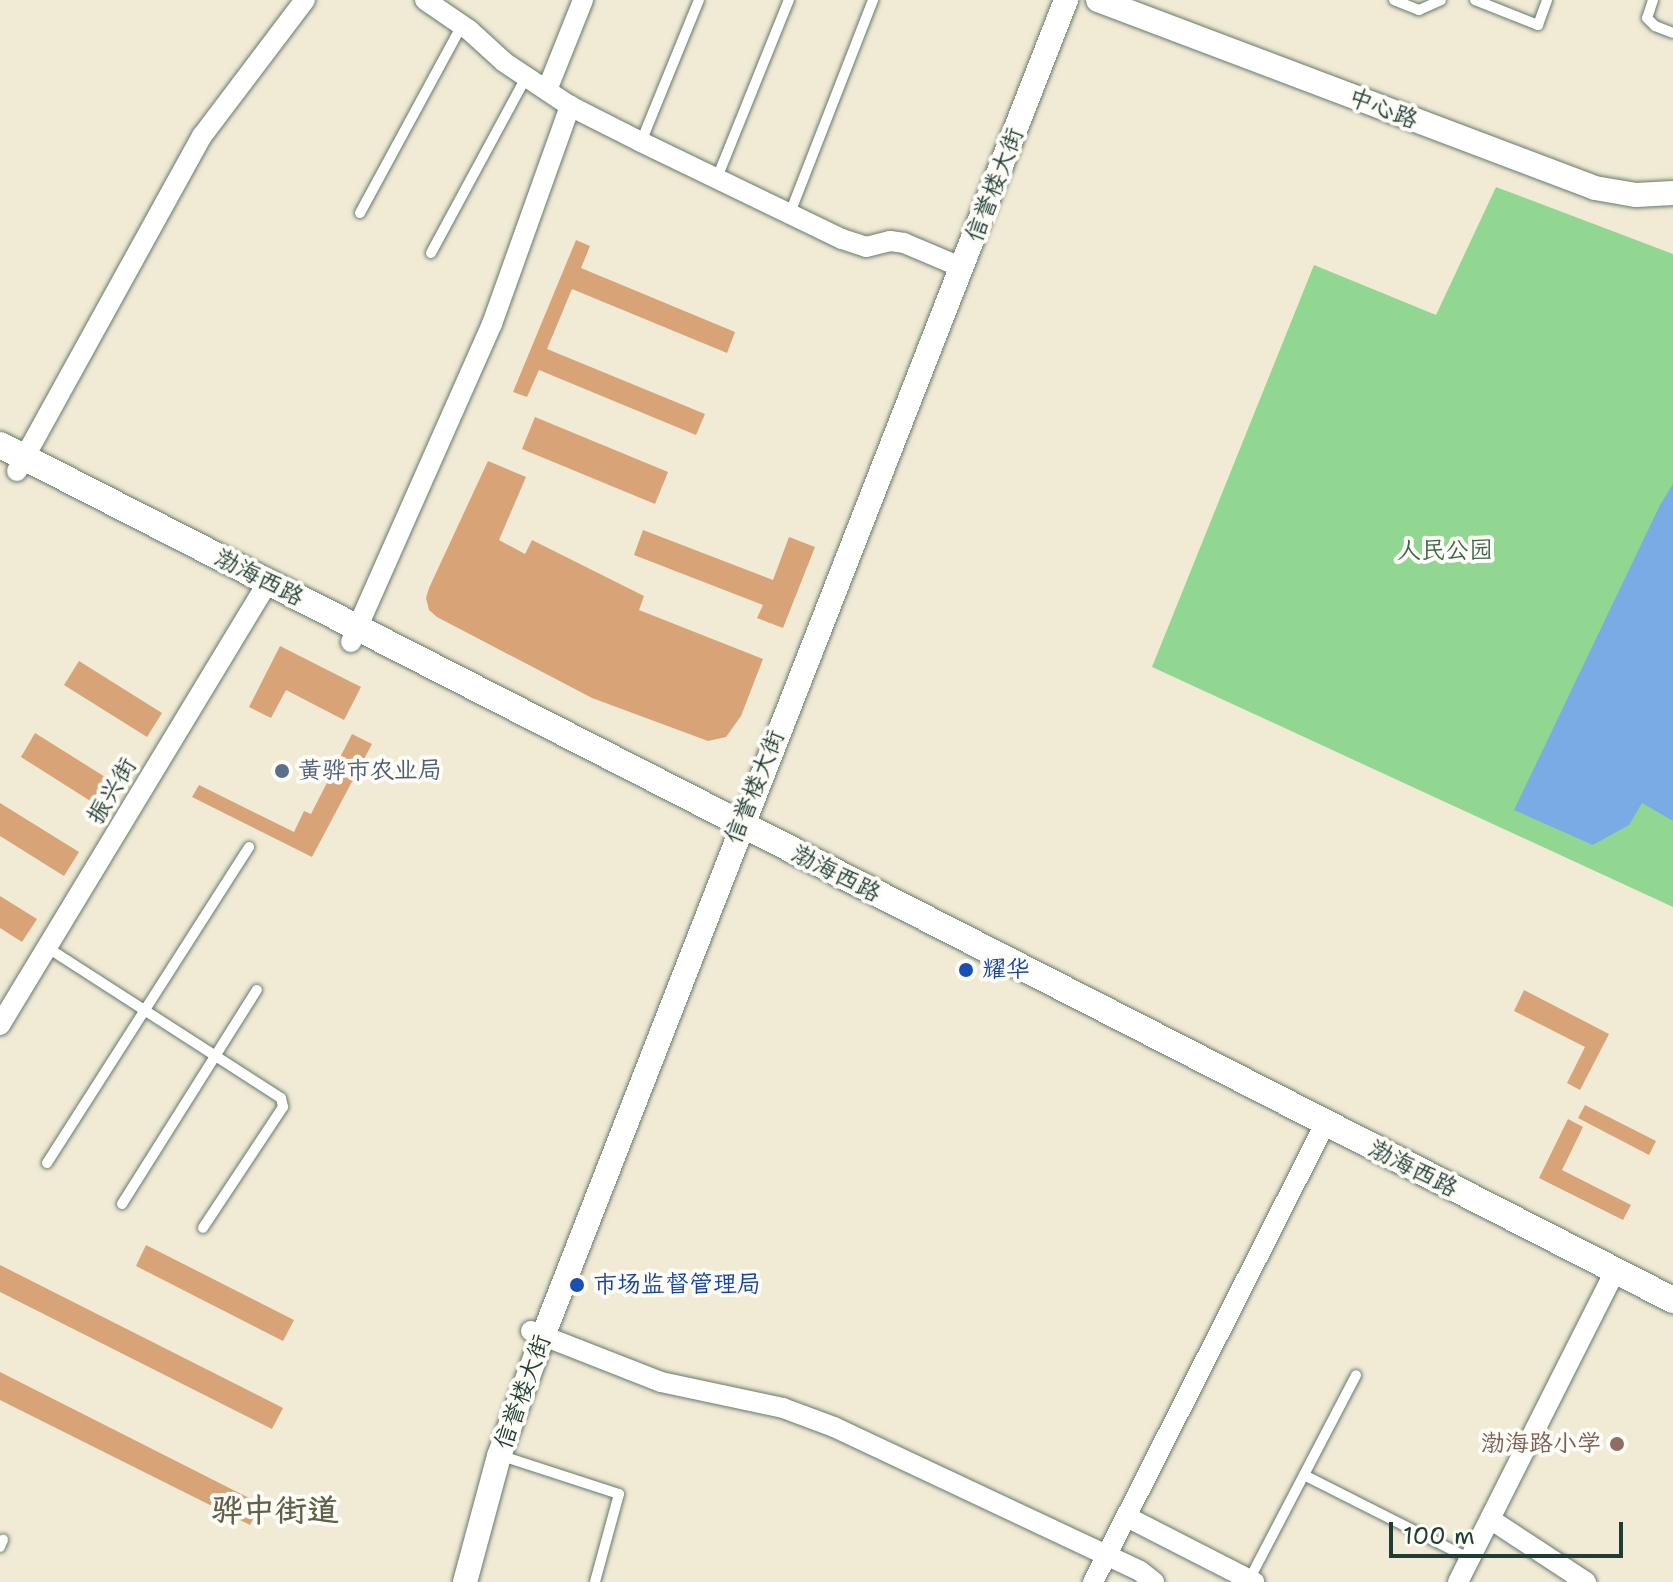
<!DOCTYPE html>
<meta charset="utf-8">
<style>
body{margin:0}
#map{position:relative;width:1673px;height:1582px;overflow:hidden;background:#f1ebd5;font-family:"Shantell Sans","LXGW WenKai TC",sans-serif}
div>[style]{position:absolute}
.green>*{inset:0;background:#91d791}
.water>*{inset:0;background:#7aabe5}
.building>*{inset:0;background:#d8a376}
.roads{filter:drop-shadow(0 0 2px #687a6c) drop-shadow(0 0 2px #687a6c)}
.service>*{height:10px;margin:-5px;padding:0 5px;transform-origin:5px;border-radius:5px;background:#fff}
.minor>*{height:20px;margin:-10px;padding:0 10px;transform-origin:10px;border-radius:10px;background:#fff}
.tertiary>*{height:24px;margin:-12px;padding:0 12px;transform-origin:12px;border-radius:12px;background:#fff}
.secondary>*{height:26px;margin:-13px;padding:0 13px;transform-origin:13px;border-radius:13px;background:#fff}
.dots>*{width:22px;height:22px;translate:-50% -50%;box-sizing:border-box;border:4px solid #fdfcf7;border-radius:50%}
span{translate:-50% -50%;white-space:nowrap;text-align:center;line-height:1.15;-webkit-text-stroke:8px #fdfcf7;paint-order:stroke}
.street-label{font-size:24px;color:#1f3d34}
.park-label{font-size:24px;color:#3c644b}
.service-label{font-size:24px;color:#4e5e75}
.left{translate:0 -50%;text-align:left}
.transit-label{font-size:24px;color:#164399}
.education-label{font-size:24px;color:#785e54}
.right{translate:-100% -50%;text-align:right}
.district-label{font-size:32px;color:#60614b;font-weight:700}
.scale{position:absolute;left:1389px;top:1522px;width:234px;height:36px;box-sizing:border-box;border:4px solid #1f3d34;border-top:0;padding-left:10px;font-size:24px;line-height:28px;white-space:nowrap;color:#1f3d34;-webkit-text-stroke:6px #fdfcf7;paint-order:stroke}
</style>
<div id="map">
<div class="green">
<div style="clip-path:polygon(1496px 187px,1673px 254px,1673px 907px,1152px 667px,1314px 265px,1436px 315px)"></div>
</div>
<div class="water">
<div style="clip-path:polygon(1673px 484px,1673px 821px,1642px 803px,1629px 825px,1593px 845px,1514px 810px,1660px 505px)"></div>
</div>
<div class="building">
<div style="clip-path:polygon(576px 240px,590px 246px,581px 268px,735px 332px,727px 353px,572px 289px,547px 349px,705px 414px,696px 435px,539px 370px,527px 397px,513px 392px)"></div>
<div style="clip-path:polygon(535px 417px,668px 472px,655px 504px,522px 449px)"></div>
<div style="clip-path:polygon(488px 461px,526px 477px,499px 540px,525px 554px,532px 540px,644px 596px,639px 610px,763px 659px,741px 716px,726px 737px,708px 741px,592px 698px,437px 617px,429px 610px,426px 598px,429px 588px)"></div>
<div style="clip-path:polygon(643px 530px,773px 580px,789px 537px,815px 547px,783px 628px,757px 618px,763px 605px,634px 555px)"></div>
<div style="clip-path:polygon(280px 646px,361px 687px,344px 720px,286px 690px,271px 718px,249px 707px)"></div>
<div style="clip-path:polygon(79px 661px,162px 713px,147px 737px,64px 685px)"></div>
<div style="clip-path:polygon(35px 733px,118px 785px,103px 809px,21px 757px)"></div>
<div style="clip-path:polygon(352px 734px,372px 744px,312px 857px,192px 797px,199px 785px,294px 832px,304px 811px,311px 814px)"></div>
<div style="clip-path:polygon(0 803px,79px 852px,64px 876px,0 836px)"></div>
<div style="clip-path:polygon(0 896px,37px 919px,22px 942px,0 928px)"></div>
<div style="clip-path:polygon(1524px 990px,1609px 1034px,1580px 1090px,1567px 1083px,1585px 1047px,1514px 1011px)"></div>
<div style="clip-path:polygon(1585px 1105px,1656px 1141px,1649px 1155px,1578px 1118px)"></div>
<div style="clip-path:polygon(1568px 1119px,1583px 1127px,1562px 1170px,1631px 1205px,1623px 1220px,1539px 1178px)"></div>
<div style="clip-path:polygon(146px 1245px,294px 1320px,283px 1341px,136px 1266px)"></div>
<div style="clip-path:polygon(0 1265px,283px 1408px,272px 1429px,0 1292px)"></div>
<div style="clip-path:polygon(0 1372px,261px 1504px,250px 1525px,0 1400px)"></div>
</div>
<div class="roads">
<div class="service">
<div style="left:1394px;top:0;width:27px;rotate:22deg"></div>
<div style="left:1419px;top:10px;width:24px;rotate:-24deg"></div>
<div style="left:1475px;top:0;width:68px;rotate:21.6deg"></div>
<div style="left:1538px;top:25px;width:27px;rotate:-70deg"></div>
<div style="left:1653px;top:0;width:19px;rotate:108deg"></div>
<div style="left:1647px;top:18px;width:11px;rotate:45deg"></div>
<div style="left:1655px;top:26px;width:19px;rotate:21deg"></div>
<div style="left:641px;top:142px;width:153px;rotate:-67.8deg"></div>
<div style="left:717px;top:178px;width:192px;rotate:-68deg"></div>
<div style="left:360px;top:213px;width:214px;rotate:-61.5deg"></div>
<div style="left:790px;top:213px;width:229px;rotate:-68.7deg"></div>
<div style="left:431px;top:253px;width:200px;rotate:-61.6deg"></div>
<div style="left:48px;top:948px;width:277px;rotate:32.8deg"></div>
<div style="left:281px;top:1098px;width:9px;rotate:77deg"></div>
<div style="left:283px;top:1107px;width:145px;rotate:123.5deg"></div>
<div style="left:47px;top:1163px;width:375px;rotate:-57.4deg"></div>
<div style="left:122px;top:1204px;width:253px;rotate:-57.8deg"></div>
<div style="left:499px;top:1455px;width:126px;rotate:18deg"></div>
<div style="left:619px;top:1494px;width:91px;rotate:105.3deg"></div>
<div style="left:1304px;top:1475px;width:186px;rotate:26.8deg"></div>
<div style="left:0;top:1547px;width:8px;rotate:-67deg"></div>
<div style="left:1249px;top:1580px;width:231px;rotate:-62.4deg"></div>
</div>
<div class="minor">
<div style="left:425px;top:0;width:53px;rotate:34.3deg"></div>
<div style="left:469px;top:30px;width:47px;rotate:42.4deg"></div>
<div style="left:504px;top:62px;width:79px;rotate:33.7deg"></div>
<div style="left:570px;top:106px;width:80px;rotate:26.9deg"></div>
<div style="left:641px;top:142px;width:223px;rotate:25.8deg"></div>
<div style="left:842px;top:239px;width:25px;rotate:18deg"></div>
<div style="left:866px;top:247px;width:25px;rotate:-14deg"></div>
<div style="left:890px;top:241px;width:14px;rotate:8deg"></div>
<div style="left:904px;top:243px;width:64px;rotate:23deg"></div>
<div style="left:547px;top:90px;width:97px;rotate:-68.2deg"></div>
<div style="left:17px;top:471px;width:383px;rotate:-61.1deg"></div>
<div style="left:202px;top:136px;width:171px;rotate:-52.9deg"></div>
<div style="left:351px;top:642px;width:348px;rotate:-66.1deg"></div>
<div style="left:492px;top:324px;width:232px;rotate:-70.3deg"></div>
<div style="left:0;top:1025px;width:518px;rotate:-58.83deg"></div>
<div style="left:531px;top:1331px;width:140px;rotate:21.4deg"></div>
<div style="left:661px;top:1382px;width:125px;rotate:12deg"></div>
<div style="left:783px;top:1408px;width:54px;rotate:20.4deg"></div>
<div style="left:834px;top:1427px;width:338px;rotate:25.2deg"></div>
<div style="left:1140px;top:1571px;width:18px;rotate:38deg"></div>
<div style="left:1127px;top:1517px;width:143px;rotate:27.1deg"></div>
<div style="left:1490px;top:1519px;width:115px;rotate:33.3deg"></div>
<div style="left:1093px;top:1582px;width:513px;rotate:-63.14deg"></div>
<div style="left:1458px;top:1582px;width:348px;rotate:-63.2deg"></div>
</div>
<div class="tertiary">
<div style="left:1098px;top:0;width:531px;rotate:20.72deg"></div>
<div style="left:1595px;top:188px;width:42px;rotate:9.7deg"></div>
<div style="left:1636px;top:195px;width:37px;rotate:-3deg"></div>
<div style="left:465px;top:1582px;width:131px;rotate:-74.9deg"></div>
<div style="left:499px;top:1456px;width:128px;rotate:-69.9deg"></div>
<div style="left:543px;top:1336px;width:1435px;rotate:-68.62deg"></div>
</div>
<div class="secondary">
<div style="left:0;top:445px;width:1879px;rotate:27.07deg"></div>
</div>
</div>
<div class="dots">
<div style="left:282px;top:771px;background:#5c6f8a"></div>
<div style="left:966px;top:970px;background:#1a4fb4"></div>
<div style="left:577px;top:1285px;background:#1a4fb4"></div>
<div style="left:1617px;top:1444px;background:#8d6e63"></div>
</div>
<div class="street-label">
<span style="left:1383px;top:109px;rotate:21deg">中心路</span>
<span style="left:995px;top:185px;rotate:-69deg">信誉楼大街</span>
<span style="left:259px;top:578px;rotate:27deg">渤海西路</span>
<span style="left:755px;top:787px;rotate:-68deg">信誉楼大街</span>
<span style="left:112px;top:791px;rotate:-59deg">振兴街</span>
<span style="left:836px;top:874px;rotate:27deg">渤海西路</span>
<span style="left:1413px;top:1169px;rotate:27deg">渤海西路</span>
<span style="left:523px;top:1392px;rotate:-70deg">信誉楼大街</span>
</div>
<div class="park-label">
<span style="left:1445px;top:551px">人民公园</span>
</div>
<div class="service-label">
<span class="left" style="left:298px;top:771px">黄骅市农业局</span>
</div>
<div class="transit-label">
<span class="left" style="left:982px;top:970px">耀华</span>
<span class="left" style="left:593px;top:1285px">市场监督管理局</span>
</div>
<div class="education-label">
<span class="right" style="left:1601px;top:1444px">渤海路小学</span>
</div>
<div class="district-label">
<span style="left:275px;top:1510px">骅中街道</span>
</div>
<div class="scale">100 m</div>
</div>
